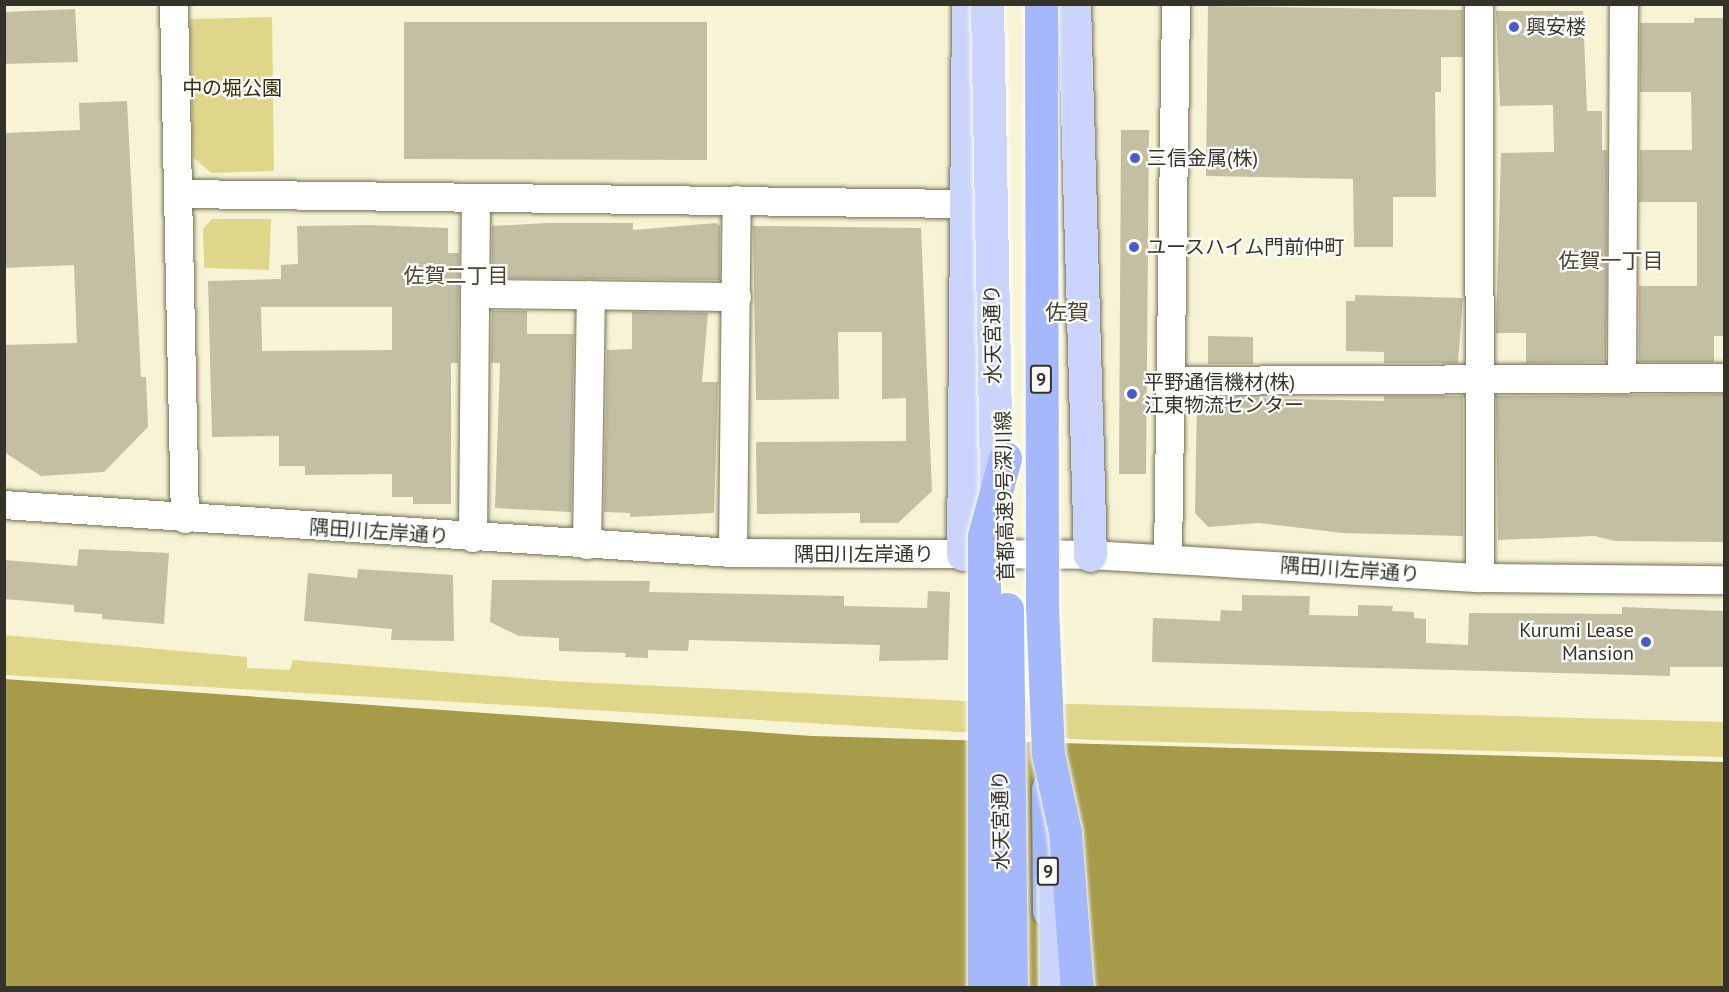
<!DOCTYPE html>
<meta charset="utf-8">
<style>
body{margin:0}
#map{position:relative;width:1729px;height:992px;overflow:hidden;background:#f7f4d5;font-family:"PT Sans","Noto Sans JP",sans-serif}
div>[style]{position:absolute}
.green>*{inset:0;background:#e0d68a}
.water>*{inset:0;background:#a69b49}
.building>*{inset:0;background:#c3bfa2}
.roads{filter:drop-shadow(0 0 2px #726f54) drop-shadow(0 0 2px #726f54)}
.minor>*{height:28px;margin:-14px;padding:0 14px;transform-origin:14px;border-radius:14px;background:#fff}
.major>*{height:33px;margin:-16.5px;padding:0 16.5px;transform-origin:16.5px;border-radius:16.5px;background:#cad4fd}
.highway>*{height:33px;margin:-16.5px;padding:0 16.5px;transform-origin:16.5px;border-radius:16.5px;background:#a6b8fc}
.bridges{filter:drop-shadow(0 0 2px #fff) drop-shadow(0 0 2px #fff)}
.major-bridge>*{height:33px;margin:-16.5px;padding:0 16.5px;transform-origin:16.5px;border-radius:16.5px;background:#cad4fd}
.highway-bridge>*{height:33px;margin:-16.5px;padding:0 16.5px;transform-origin:16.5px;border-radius:16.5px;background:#a6b8fc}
.dots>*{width:16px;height:16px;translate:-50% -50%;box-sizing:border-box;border:3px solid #fff;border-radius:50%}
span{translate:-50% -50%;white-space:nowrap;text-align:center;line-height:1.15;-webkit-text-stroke:4.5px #fff;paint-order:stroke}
.shield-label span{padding:2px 4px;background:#fff;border:2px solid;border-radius:4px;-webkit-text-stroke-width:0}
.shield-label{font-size:18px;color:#343327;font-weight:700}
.poi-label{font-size:20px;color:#343327}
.left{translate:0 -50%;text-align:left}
.right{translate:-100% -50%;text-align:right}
.park-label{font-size:20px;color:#322d08}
.street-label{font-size:20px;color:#343327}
.neighbourhood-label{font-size:21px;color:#4a472d}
.quarter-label{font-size:22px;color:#4a472d}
.frame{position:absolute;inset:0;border:6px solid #343327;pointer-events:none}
</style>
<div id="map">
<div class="green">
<div style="clip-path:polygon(272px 17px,274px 171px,211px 173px,193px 157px,190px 19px)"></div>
<div style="clip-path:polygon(212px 219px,271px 219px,269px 270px,204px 268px,203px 229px)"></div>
<div style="clip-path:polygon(4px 635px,247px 657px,247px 668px,290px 670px,293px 660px,557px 681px,966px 701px,1724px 722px,1724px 757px,1093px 740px,5px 675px)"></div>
</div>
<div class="water">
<div style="clip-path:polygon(4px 679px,812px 736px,1724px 762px,1724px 987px,5px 987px)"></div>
</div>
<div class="building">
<div style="clip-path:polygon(1208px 6px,1463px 10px,1463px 57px,1441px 57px,1441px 92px,1435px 92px,1436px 197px,1393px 197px,1393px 247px,1354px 247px,1353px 179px,1206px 176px)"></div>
<div style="clip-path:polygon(75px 9px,78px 62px,4px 64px,4px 12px)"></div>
<div style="clip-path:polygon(1496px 11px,1583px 11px,1587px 111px,1602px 111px,1602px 150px,1607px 150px,1606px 362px,1526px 363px,1526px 333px,1496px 333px,1501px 153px,1554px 152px,1553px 105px,1500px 106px)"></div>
<div style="clip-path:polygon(1694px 18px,1725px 18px,1725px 336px,1714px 336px,1714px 362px,1639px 362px,1639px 286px,1697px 286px,1697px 202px,1639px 202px,1640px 150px,1692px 150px,1691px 92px,1640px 92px,1640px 23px,1694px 23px)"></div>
<div style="clip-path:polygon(404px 22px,707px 22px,707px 160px,404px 159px)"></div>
<div style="clip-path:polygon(127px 101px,141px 377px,146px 377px,148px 427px,104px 472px,41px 476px,4px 452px,4px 345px,77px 343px,74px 265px,4px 268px,4px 133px,80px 130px,79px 103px)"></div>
<div style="clip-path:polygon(1121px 130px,1149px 130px,1146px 474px,1119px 474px)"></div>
<div style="clip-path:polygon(548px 223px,633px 223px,633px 230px,716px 223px,720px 226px,720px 280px,492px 278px,492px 226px)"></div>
<div style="clip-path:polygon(evenodd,370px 225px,448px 228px,448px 253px,459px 253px,458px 363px,451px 363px,451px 504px,413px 504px,413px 497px,392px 497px,392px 474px,305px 475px,305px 466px,279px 466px,279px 436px,212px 437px,208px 281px,281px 279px,281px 265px,298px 264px,297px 226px,370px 225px,261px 307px,392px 307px,392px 350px,262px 351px,261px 307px)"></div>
<div style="clip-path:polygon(753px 226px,921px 228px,932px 491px,898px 523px,860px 523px,860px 513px,757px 514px,756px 442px,906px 441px,906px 398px,882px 399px,882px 332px,838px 332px,839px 399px,756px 400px)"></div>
<div style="clip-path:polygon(1355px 295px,1463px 298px,1458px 363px,1384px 363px,1384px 352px,1346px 351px,1346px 301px,1355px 301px)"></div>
<div style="clip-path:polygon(492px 311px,527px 311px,527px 334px,574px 334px,571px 512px,495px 508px,500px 363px,491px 363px)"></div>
<div style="clip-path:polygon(632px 312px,708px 313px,702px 382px,718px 382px,714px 513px,630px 517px,630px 513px,604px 512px,607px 350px,632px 349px)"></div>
<div style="clip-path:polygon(1208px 336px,1253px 337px,1253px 364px,1208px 364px)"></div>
<div style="clip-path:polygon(1725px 394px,1725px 542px,1615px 541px,1595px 536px,1498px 540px,1496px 396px)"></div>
<div style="clip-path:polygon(1384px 396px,1463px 396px,1463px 536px,1343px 533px,1259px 523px,1208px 527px,1195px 513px,1197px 397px,1384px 401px)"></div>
<div style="clip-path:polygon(79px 549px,169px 553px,164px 624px,102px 619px,102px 614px,74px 612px,74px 605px,4px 599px,4px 560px,77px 566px)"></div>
<div style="clip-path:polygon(358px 569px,453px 575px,454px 641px,391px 640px,392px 629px,304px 621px,308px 573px,357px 578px)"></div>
<div style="clip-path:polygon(492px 580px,650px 581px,649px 592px,844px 596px,844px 606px,927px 608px,928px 591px,950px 592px,948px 660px,879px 661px,880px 645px,689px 640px,688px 651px,648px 650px,648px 658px,625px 657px,626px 653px,559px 651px,559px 638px,519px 636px,490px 622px)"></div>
<div style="clip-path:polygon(1242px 595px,1310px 596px,1309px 615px,1358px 616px,1358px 605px,1393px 606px,1392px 611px,1414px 612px,1414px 618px,1426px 619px,1426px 643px,1468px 645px,1469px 613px,1622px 614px,1622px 607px,1725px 611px,1725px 667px,1670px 667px,1670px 676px,1152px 662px,1153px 618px,1220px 621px,1221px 610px,1242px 611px)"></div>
</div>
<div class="roads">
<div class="minor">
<div style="left:174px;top:4px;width:515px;rotate:88.78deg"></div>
<div style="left:1479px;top:4px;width:574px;rotate:89.9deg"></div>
<div style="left:179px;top:194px;width:787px;rotate:0.73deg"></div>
<div style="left:475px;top:294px;width:262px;rotate:0.7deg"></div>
<div style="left:1622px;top:378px;width:374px;rotate:-89.7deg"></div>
<div style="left:1170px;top:381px;width:554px;rotate:-0.31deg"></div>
<div style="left:4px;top:505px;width:731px;rotate:3.77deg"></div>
<div style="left:733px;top:553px;width:357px;rotate:0.3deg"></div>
<div style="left:1090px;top:555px;width:391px;rotate:3.4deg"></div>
<div style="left:1480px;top:578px;width:244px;rotate:0.5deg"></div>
<div style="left:473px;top:538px;width:340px;rotate:-89.5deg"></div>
<div style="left:587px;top:545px;width:250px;rotate:-89.1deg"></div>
<div style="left:733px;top:553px;width:353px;rotate:-89.4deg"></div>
<div style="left:1168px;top:558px;width:554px;rotate:-89.17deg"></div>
</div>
<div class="major">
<div style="left:1074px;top:4px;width:551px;rotate:88.34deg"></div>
<div style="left:963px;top:554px;width:550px;rotate:-89.48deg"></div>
</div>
<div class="highway">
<div style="left:1048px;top:789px;width:122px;rotate:89.5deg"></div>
</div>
</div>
<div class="bridges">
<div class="major-bridge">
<div style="left:987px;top:4px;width:487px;rotate:88.9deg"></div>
<div style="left:1055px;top:882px;width:106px;rotate:89.5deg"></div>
</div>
<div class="highway-bridge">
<div style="left:1041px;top:4px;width:601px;rotate:89.9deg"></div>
<div style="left:1042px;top:605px;width:149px;rotate:87.7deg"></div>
<div style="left:1048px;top:754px;width:80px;rotate:77.7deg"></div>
<div style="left:1065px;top:832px;width:156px;rotate:85.6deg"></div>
<div style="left:1007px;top:609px;width:379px;rotate:89.4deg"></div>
<div style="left:984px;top:988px;width:452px;rotate:-90deg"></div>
<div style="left:984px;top:536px;width:81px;rotate:-74.9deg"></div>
</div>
</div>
<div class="dots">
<div style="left:1514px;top:27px;background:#4959ce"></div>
<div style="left:1135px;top:158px;background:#4959ce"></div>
<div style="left:1134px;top:247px;background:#4959ce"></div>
<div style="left:1132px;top:394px;background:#4959ce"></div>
<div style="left:1646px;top:642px;background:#4959ce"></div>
</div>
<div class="shield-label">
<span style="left:1041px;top:379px">9</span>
<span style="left:1048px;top:871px">9</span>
</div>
<div class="poi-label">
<span class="left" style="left:1526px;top:27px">興安楼</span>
<span class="left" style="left:1147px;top:158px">三信金属(株)</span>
<span class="left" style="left:1146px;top:247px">ユースハイム門前仲町</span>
<span class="left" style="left:1144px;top:394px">平野通信機材(株)<br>江東物流センター</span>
<span class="right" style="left:1634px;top:642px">Kurumi Lease<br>Mansion</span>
</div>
<div class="park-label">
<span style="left:232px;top:88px">中の堀公園</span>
</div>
<div class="street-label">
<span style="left:993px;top:334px;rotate:-91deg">水天宮通り</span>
<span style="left:1005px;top:496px;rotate:-91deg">首都高速9号深川線</span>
<span style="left:379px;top:532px;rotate:4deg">隅田川左岸通り</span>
<span style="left:864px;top:554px">隅田川左岸通り</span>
<span style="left:1350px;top:570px;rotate:4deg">隅田川左岸通り</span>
<span style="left:1001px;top:820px;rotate:-91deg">水天宮通り</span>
</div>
<div class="neighbourhood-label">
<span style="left:1611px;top:261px">佐賀一丁目</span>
<span style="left:456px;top:276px">佐賀二丁目</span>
</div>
<div class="quarter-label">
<span style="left:1067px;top:313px">佐賀</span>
</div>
<div class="frame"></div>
</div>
